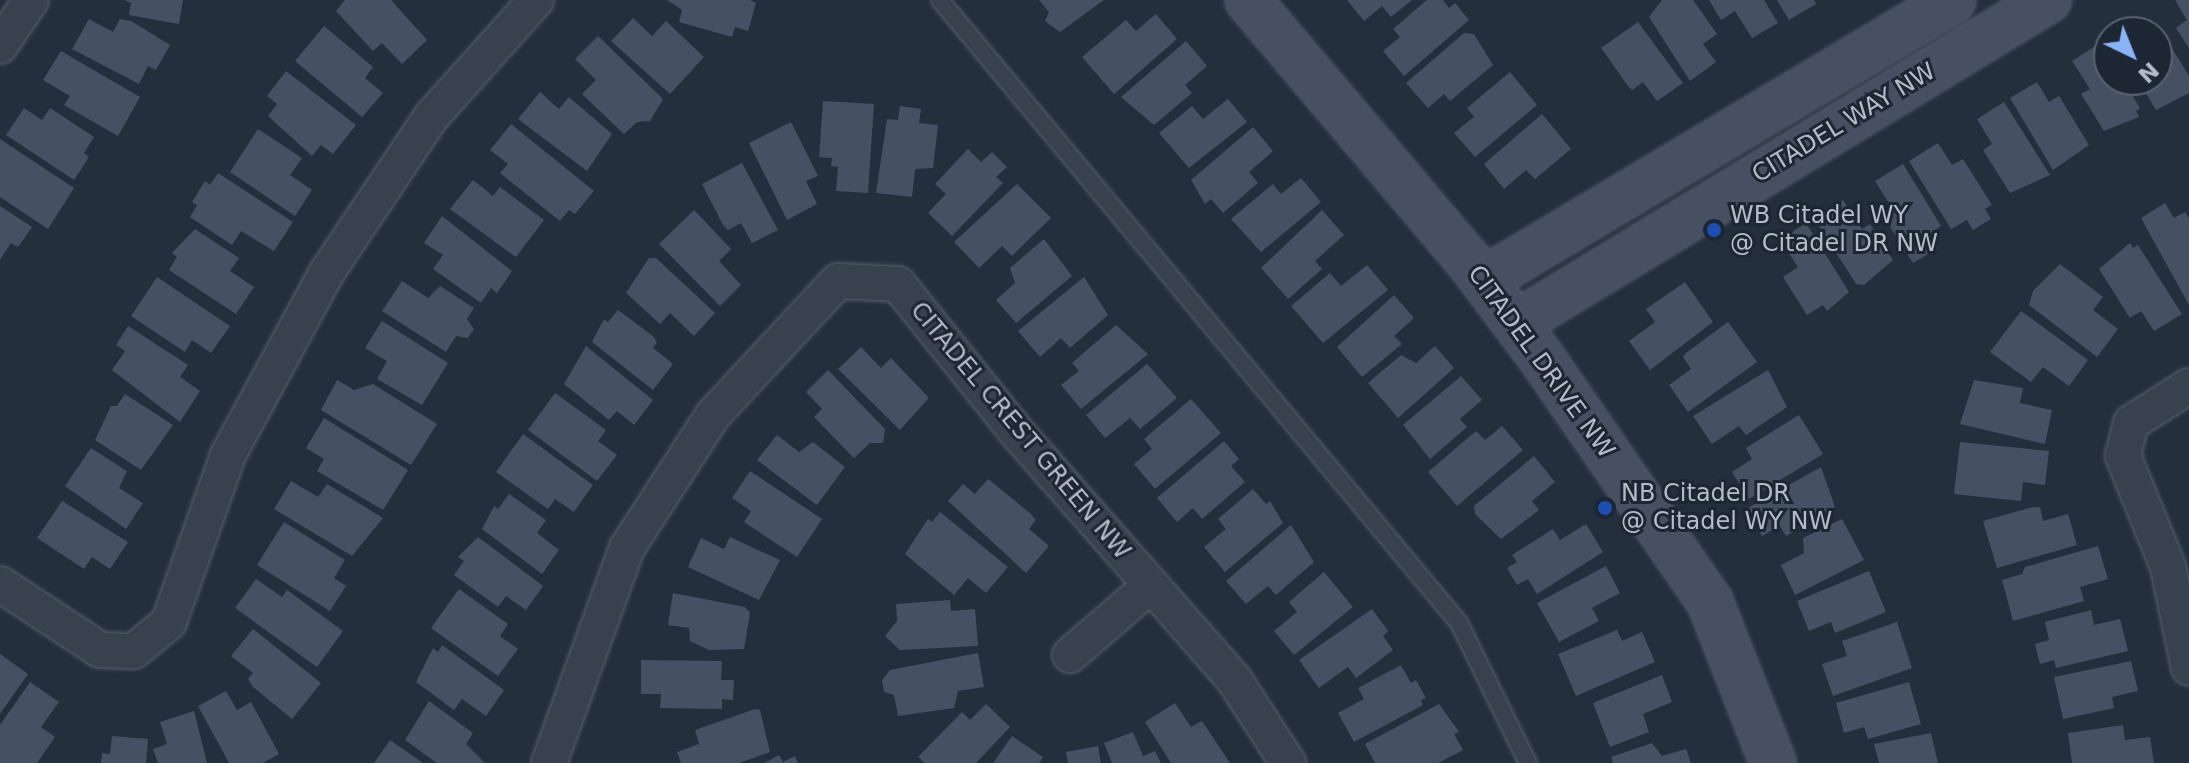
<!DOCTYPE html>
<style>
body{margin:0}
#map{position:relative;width:2189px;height:763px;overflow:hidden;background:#242f3e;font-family:"DejaVu Sans",sans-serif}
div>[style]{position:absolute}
.building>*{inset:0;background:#455162}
.roads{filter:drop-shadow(0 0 2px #565f6c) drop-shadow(0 0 2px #565f6c)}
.lane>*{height:16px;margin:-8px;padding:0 8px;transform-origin:8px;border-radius:8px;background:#38414e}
.street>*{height:34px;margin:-17px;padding:0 17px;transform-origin:17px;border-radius:17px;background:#38414e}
.secondary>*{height:44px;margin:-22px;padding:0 22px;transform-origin:22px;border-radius:22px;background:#465061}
.dots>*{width:22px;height:22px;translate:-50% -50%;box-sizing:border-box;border:4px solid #1d2633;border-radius:50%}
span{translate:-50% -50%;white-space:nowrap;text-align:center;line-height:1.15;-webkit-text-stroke:6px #1d2633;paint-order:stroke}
.street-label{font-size:24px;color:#b4bcc9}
.poi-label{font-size:24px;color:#b4bcc9}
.left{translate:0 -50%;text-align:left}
.north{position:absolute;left:2093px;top:16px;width:80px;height:80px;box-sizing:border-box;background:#1d2633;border:2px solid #59626f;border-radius:50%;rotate:137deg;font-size:22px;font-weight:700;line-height:32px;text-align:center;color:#b4bcc9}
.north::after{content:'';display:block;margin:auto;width:28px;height:36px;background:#8ab4f8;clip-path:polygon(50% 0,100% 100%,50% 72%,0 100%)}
</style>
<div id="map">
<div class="building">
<div style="clip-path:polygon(125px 0,183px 0,179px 24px,129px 15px,131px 3px)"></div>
<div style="clip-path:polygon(345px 0,391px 0,427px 40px,402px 64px,382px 43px,373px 51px,336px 11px)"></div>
<div style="clip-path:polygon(667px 0,750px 0,756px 3px,748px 31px,735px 27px,732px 37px,679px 22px,682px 10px)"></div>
<div style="clip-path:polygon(1039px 0,1104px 0,1060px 32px,1045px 21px,1049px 12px)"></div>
<div style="clip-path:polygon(1347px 0,1412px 0,1391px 17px,1382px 6px,1364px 21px)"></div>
<div style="clip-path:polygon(1427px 0,1443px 0,1449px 8px,1455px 3px,1469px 20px,1404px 76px,1383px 51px,1400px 37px,1393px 29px)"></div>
<div style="clip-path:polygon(1662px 0,1693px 0,1717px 34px,1703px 44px,1716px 62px,1690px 81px,1649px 17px)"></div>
<div style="clip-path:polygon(1709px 0,1764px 0,1778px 23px,1752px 38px,1735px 11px,1721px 20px)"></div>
<div style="clip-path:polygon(1777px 0,1814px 0,1816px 4px,1789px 20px)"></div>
<div style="clip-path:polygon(2175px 0,2189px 0,2189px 48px,2176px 28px,2187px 20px)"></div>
<div style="clip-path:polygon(1156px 14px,1177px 39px,1114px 94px,1082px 57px,1126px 20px,1136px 31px)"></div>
<div style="clip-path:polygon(633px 18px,652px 36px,666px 21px,704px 57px,670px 94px,611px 41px)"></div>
<div style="clip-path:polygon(89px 19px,113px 32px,120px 19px,131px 21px,170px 45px,156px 70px,148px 66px,139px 84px,72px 49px)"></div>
<div style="clip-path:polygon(2138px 19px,2146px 32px,2117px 32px)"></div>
<div style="clip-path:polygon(1638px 22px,1683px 83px,1657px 101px,1643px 82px,1632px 90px,1628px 86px,1601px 48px)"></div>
<div style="clip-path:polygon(324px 26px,373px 67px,365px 78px,383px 93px,362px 117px,295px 61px)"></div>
<div style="clip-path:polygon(2162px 32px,2189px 76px,2189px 93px,2156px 110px,2138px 80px,2157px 80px,2157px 35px)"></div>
<div style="clip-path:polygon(1464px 33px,1474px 34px,1493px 65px,1450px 101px,1444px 94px,1428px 108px,1406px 83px)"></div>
<div style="clip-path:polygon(598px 36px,663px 99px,650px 121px,637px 122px,624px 134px,582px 94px,596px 80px,575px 59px)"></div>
<div style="clip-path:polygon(1186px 41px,1207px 66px,1185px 85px,1192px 93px,1154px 125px,1121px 97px)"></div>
<div style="clip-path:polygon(2100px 43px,2109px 57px,2109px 80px,2123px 80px,2140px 108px,2136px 111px,2139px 117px,2104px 131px,2081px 94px,2090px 89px,2072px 61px)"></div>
<div style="clip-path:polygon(61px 51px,140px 97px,118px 136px,64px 105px,70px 96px,43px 80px)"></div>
<div style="clip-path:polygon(286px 71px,356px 125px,333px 154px,321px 145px,312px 156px,268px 116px,277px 104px,267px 96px)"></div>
<div style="clip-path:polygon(1510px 72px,1537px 105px,1475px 157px,1454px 133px,1474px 117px,1467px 108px)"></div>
<div style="clip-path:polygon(2037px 82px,2049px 102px,2059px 96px,2089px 145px,2053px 170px,2010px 98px)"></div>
<div style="clip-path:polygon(540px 92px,559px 109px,569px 97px,612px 134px,587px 171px,518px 119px)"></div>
<div style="clip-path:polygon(1228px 99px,1247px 122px,1189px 168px,1159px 133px,1192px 106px,1203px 119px)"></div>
<div style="clip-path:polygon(823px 101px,874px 104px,868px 193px,836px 191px,838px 167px,831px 166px,832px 158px,819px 157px)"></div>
<div style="clip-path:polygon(2004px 102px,2050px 175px,2010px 193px,1983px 150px,1992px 144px,1977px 119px)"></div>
<div style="clip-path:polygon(900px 106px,921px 109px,919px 123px,938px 125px,933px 168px,915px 169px,912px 197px,876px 193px,887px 119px,898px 120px)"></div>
<div style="clip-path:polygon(24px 108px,42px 120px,50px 108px,94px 137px,84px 153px,89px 157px,74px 180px,6px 135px)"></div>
<div style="clip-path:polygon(1542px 114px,1571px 149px,1535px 179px,1526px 170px,1504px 189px,1484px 164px)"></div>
<div style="clip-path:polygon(791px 122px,818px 176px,806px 181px,817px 204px,787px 220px,749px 143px)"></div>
<div style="clip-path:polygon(511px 124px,594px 191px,575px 214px,569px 210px,560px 221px,500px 173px,508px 164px,490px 150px)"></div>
<div style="clip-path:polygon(1253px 127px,1273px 151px,1249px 172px,1258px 183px,1223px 213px,1211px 199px,1205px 204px,1191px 180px)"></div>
<div style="clip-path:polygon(258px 129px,302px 158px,290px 175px,312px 190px,295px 216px,230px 172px)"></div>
<div style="clip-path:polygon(0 139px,74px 188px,48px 229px,0 197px)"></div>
<div style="clip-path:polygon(1938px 143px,1952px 165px,1963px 159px,1992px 205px,1985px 209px,1991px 219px,1973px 230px,1967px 220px,1951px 229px,1909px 161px)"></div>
<div style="clip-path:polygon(968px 149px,981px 162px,992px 152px,1007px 167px,996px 177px,1003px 183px,952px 236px,928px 213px,946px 194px,935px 184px)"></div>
<div style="clip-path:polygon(742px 163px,778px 230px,752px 243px,741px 223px,728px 230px,723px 225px,702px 184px)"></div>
<div style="clip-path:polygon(1903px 164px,1941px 226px,1929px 234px,1938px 248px,1913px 263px,1880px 211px,1890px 205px,1875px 181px)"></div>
<div style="clip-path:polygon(218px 173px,293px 222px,274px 251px,241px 231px,232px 245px,190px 217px,197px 205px,192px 202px,205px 181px,210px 185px)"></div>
<div style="clip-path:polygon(1301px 178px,1321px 202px,1261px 252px,1231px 219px,1273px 184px,1281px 194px)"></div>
<div style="clip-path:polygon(473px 180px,493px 196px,500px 187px,544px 220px,516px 257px,450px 209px)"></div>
<div style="clip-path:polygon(1017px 184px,1051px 218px,1012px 256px,1002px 246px,979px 268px,954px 242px)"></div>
<div style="clip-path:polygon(1843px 200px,1862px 229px,1870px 224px,1893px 260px,1864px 285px,1856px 284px,1814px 218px)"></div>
<div style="clip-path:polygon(2165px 203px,2174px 218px,2185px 212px,2189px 218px,2189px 305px,2141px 218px)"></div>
<div style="clip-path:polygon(0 206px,32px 227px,18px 247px,11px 243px,0 260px)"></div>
<div style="clip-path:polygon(694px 210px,731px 249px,719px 261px,741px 285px,720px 306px,659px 244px)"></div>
<div style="clip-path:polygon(1322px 210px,1344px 235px,1315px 261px,1322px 269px,1288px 299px,1261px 268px)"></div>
<div style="clip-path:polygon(442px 216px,512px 271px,497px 293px,491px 288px,481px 303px,433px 269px,443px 255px,424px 243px)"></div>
<div style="clip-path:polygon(1806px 223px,1849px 292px,1827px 311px,1823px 305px,1807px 315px,1783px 277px,1798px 267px,1780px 240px)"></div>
<div style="clip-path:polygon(195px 229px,239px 258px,230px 271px,254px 287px,236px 314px,169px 270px,177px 257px,172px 253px)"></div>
<div style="clip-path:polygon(1044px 239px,1072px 276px,1016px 323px,996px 300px,1015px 283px,1010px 268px)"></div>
<div style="clip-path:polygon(2130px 243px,2133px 248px,2138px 245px,2182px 314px,2154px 331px,2141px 311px,2130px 318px,2099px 269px)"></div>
<div style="clip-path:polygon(649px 258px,656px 258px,715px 313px,694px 336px,670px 313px,660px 324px,626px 293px)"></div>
<div style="clip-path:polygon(2060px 264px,2103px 297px,2093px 310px,2118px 329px,2097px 357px,2029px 305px,2033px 291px)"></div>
<div style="clip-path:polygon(1367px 265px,1388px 290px,1323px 343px,1291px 306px,1330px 273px,1341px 286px)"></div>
<div style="clip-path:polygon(157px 277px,230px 326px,211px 353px,192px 340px,185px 352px,131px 316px)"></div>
<div style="clip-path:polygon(1084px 277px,1108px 315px,1070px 348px,1061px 338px,1040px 357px,1018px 331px)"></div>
<div style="clip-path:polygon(402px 281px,428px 298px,440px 286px,474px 308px,467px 319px,474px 329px,468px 338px,456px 336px,446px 352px,382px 311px)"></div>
<div style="clip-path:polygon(1685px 282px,1713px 322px,1650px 370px,1629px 341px,1655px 322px,1646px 309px)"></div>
<div style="clip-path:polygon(1394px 295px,1414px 318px,1394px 336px,1402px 344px,1362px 377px,1337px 347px)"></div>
<div style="clip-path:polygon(618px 310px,653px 336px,657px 342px,653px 348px,673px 364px,653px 390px,592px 342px,604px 319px,608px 322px)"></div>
<div style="clip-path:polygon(2021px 311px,2088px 360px,2069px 386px,2043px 367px,2031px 382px,1990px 352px)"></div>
<div style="clip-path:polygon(382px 321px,448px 363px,422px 405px,377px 379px,387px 361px,365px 348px)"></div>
<div style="clip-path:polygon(1728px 322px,1757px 362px,1688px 412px,1669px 385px,1691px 369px,1683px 357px,1686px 353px)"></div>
<div style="clip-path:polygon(1116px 325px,1148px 354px,1081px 409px,1061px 385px,1079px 371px,1072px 363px)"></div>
<div style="clip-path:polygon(128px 326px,188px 365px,180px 377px,200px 391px,180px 422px,112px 370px,125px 351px,116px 345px)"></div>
<div style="clip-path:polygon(586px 346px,653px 400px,634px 425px,617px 411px,609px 420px,564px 384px)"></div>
<div style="clip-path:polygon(1435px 346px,1454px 368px,1398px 418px,1368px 383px,1401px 355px,1416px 363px)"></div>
<div style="clip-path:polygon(861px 347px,881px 368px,891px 358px,929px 398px,900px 430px,838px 369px)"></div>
<div style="clip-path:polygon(1147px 364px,1177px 398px,1140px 429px,1130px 418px,1105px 438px,1086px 415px)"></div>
<div style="clip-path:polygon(828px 370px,885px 429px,883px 443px,870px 443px,854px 458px,814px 417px,822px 409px,806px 392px)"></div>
<div style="clip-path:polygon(1768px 370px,1787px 407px,1746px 435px,1739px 426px,1712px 444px,1693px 416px)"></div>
<div style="clip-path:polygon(1461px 376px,1482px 400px,1460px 419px,1467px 427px,1430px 459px,1403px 425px)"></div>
<div style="clip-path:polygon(337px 380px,354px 390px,373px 384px,437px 424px,411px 465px,321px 410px)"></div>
<div style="clip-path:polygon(1974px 380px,2023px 388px,2020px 403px,2052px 410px,2045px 444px,1960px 424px)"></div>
<div style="clip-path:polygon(555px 393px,606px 430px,598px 441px,617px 455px,597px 481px,528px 430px)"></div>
<div style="clip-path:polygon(125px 394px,173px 425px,141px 470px,95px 440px,111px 406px,117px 406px)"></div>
<div style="clip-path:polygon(1191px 399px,1221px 433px,1155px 489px,1134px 464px,1152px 449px,1144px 439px)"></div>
<div style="clip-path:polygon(1799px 415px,1823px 454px,1749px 499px,1732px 472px,1752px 459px,1746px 448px)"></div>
<div style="clip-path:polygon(324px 418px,408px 470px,383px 510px,317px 471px,324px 459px,306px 448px)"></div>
<div style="clip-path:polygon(1502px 426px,1523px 450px,1457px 506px,1428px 472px,1476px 431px,1485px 440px)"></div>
<div style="clip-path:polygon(523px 434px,593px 485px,574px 512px,555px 499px,548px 509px,496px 472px)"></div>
<div style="clip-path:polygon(777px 435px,799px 452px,813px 442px,845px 467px,817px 505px,757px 460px)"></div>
<div style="clip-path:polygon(1224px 441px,1239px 459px,1231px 466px,1245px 482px,1202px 519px,1193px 508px,1177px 522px,1157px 498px)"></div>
<div style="clip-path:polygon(1960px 442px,2049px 451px,2045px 485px,2023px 482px,2021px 501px,1954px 494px)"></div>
<div style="clip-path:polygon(91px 448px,127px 471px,119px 488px,143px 503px,126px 529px,65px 486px)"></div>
<div style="clip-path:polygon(1534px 456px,1555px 482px,1532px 501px,1539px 510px,1501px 539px,1475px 514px,1474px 506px)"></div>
<div style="clip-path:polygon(1821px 467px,1835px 507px,1786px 536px,1780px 526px,1762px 536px,1746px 509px)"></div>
<div style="clip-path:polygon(750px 471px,822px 519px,797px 557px,744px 522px,751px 511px,732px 498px)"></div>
<div style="clip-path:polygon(988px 479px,1030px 513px,1036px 520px,1029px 529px,1049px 546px,1026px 573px,948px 501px,963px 484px,975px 494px)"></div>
<div style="clip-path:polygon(291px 481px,318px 497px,327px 484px,383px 518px,352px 556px,274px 509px)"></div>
<div style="clip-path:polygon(1253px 489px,1266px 504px,1270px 501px,1283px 523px,1225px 572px,1204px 547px,1226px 529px,1218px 519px)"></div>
<div style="clip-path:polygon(509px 494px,546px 520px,537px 533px,559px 550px,542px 574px,482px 529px,494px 506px,498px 509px)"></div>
<div style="clip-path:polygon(62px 501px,128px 542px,110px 569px,92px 557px,84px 569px,37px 538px)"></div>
<div style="clip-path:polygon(2033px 507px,2040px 507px,2043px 521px,2068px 514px,2077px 545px,1997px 568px,1983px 521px)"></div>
<div style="clip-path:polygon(940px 512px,1008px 567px,986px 593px,968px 578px,954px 595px,905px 554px,928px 519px,932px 522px)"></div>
<div style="clip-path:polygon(1842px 519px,1864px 560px,1795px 595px,1781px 565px,1804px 553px,1803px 538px)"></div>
<div style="clip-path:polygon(284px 522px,345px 560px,334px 578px,346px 586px,330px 611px,257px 565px)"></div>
<div style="clip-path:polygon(1586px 524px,1603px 552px,1537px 594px,1528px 579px,1517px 585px,1507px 568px,1517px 562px,1512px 555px,1553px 529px,1560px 540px)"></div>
<div style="clip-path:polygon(1291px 525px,1314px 562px,1276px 595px,1268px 586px,1246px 604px,1226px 581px)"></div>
<div style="clip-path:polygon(478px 537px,543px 586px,526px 610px,506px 596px,498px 607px,454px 575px,464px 561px,458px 557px)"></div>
<div style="clip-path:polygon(730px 537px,780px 560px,759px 600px,688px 567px,701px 538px,724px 549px)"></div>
<div style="clip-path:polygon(2098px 546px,2108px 579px,2080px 587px,2084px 601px,2013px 621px,2002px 580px,2022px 574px,2025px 567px)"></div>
<div style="clip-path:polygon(1606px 566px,1620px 593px,1592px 608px,1599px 621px,1559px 642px,1537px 603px)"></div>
<div style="clip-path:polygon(1869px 571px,1886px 612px,1835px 633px,1831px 622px,1809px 631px,1797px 601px)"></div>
<div style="clip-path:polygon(1324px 572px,1353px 607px,1294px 655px,1274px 631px,1297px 612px,1289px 602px)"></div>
<div style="clip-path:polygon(256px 579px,282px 597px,287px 590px,343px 631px,317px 667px,235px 608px)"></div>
<div style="clip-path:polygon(459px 589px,508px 624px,500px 636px,518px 649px,498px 676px,431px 628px)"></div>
<div style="clip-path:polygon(673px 593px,745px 607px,750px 613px,744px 649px,709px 650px,690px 641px,689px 628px,668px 625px)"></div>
<div style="clip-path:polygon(950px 600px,951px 611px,975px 609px,978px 646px,900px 650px,885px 636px,897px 621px,896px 604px)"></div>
<div style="clip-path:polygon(1372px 609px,1388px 631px,1383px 636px,1393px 650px,1356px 678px,1348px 667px,1319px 688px,1299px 660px)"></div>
<div style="clip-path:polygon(2091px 610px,2094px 625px,2120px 619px,2128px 651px,2056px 668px,2054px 660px,2040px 664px,2035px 644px,2049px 640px,2045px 622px)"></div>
<div style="clip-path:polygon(1897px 622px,1912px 668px,1833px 696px,1822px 664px,1847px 656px,1842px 641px)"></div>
<div style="clip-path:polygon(253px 629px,321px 683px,292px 719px,253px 687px,248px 679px,253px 673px,231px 656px)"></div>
<div style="clip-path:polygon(1617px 630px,1622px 641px,1642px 632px,1655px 662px,1576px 696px,1558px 654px)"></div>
<div style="clip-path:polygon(442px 645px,504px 690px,486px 716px,462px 699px,454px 710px,416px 682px,433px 648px,438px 652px)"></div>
<div style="clip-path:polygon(978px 653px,984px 687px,958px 691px,954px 708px,898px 716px,894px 695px,884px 692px,882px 680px,890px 670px)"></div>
<div style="clip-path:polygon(0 654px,28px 674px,0 714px)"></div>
<div style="clip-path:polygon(641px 660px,722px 661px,721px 680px,734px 680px,733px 700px,722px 699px,722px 709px,660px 708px,661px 694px,641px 694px)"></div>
<div style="clip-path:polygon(2131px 661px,2138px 691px,2112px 697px,2114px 708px,2063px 719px,2054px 677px)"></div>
<div style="clip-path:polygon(1401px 665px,1411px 683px,1416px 680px,1426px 698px,1421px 700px,1423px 705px,1354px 742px,1338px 713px,1364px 699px,1358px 688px)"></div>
<div style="clip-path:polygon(1662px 675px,1672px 702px,1643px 714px,1649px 732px,1610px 747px,1593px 703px)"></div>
<div style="clip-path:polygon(30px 682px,59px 702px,41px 727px,55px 737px,37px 763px,0 763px,0 725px)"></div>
<div style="clip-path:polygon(1909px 682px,1921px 724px,1868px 739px,1864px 727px,1844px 733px,1836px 703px)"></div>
<div style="clip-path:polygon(226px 691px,237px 710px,251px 702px,279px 754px,263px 763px,229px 763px,198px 706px)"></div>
<div style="clip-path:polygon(429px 701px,473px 733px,466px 744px,485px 763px,437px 763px,405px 740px)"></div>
<div style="clip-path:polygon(1175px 703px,1191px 727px,1202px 721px,1230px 763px,1171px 763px,1145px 722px)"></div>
<div style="clip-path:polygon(986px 704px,1010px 727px,976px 763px,925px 763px,918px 757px,962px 712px,970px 720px)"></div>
<div style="clip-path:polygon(1439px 704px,1459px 732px,1454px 734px,1463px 750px,1438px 763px,1375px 763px,1365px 744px)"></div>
<div style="clip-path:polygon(755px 709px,760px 710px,770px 752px,739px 763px,681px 763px,677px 752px,699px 744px,695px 730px)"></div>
<div style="clip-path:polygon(194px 711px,207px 763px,158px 763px,153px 749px,167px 744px,160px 722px)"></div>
<div style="clip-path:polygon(2123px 725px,2125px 740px,2150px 737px,2154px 763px,2072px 763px,2068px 733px)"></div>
<div style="clip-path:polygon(1133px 732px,1143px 756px,1155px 751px,1161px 763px,1112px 763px,1104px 743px)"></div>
<div style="clip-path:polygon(1931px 733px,1938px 763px,1879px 763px,1874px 744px)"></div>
<div style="clip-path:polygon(112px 736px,148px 739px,146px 763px,101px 763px,102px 753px,110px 754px)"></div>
<div style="clip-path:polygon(1012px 736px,1043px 757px,1039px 763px,993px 763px)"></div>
<div style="clip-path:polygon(390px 740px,423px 763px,374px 763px)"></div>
<div style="clip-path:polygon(1652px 743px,1662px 756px,1686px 749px,1691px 763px,1613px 763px,1611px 757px)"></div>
<div style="clip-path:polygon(1098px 746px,1101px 763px,1068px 763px,1066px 752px)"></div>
<div style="clip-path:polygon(779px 755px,783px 762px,795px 756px,798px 763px,764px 763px)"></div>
</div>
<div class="roads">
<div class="lane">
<div style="left:940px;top:0;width:811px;rotate:50.2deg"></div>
<div style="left:1459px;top:623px;width:156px;rotate:63.8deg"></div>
</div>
<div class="street">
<div style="left:0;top:46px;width:55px;rotate:-56deg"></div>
<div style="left:2189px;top:386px;width:69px;rotate:147.5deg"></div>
<div style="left:2131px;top:423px;width:34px;rotate:104deg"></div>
<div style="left:2123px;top:456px;width:120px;rotate:67.9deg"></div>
<div style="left:2168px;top:567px;width:103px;rotate:78.3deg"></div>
<div style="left:0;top:584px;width:120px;rotate:33.4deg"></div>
<div style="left:100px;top:650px;width:34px;rotate:2deg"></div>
<div style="left:134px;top:651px;width:45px;rotate:-39.6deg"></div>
<div style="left:169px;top:622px;width:177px;rotate:-70.5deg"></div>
<div style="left:228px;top:455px;width:208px;rotate:-61.6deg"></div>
<div style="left:327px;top:272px;width:188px;rotate:-56.1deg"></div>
<div style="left:432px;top:116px;width:156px;rotate:-48.1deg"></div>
<div style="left:1070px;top:655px;width:106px;rotate:-40.8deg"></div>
<div style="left:549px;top:763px;width:229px;rotate:-70.1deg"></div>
<div style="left:627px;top:548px;width:158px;rotate:-57.1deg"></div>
<div style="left:713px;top:415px;width:183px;rotate:-47deg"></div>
<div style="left:838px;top:281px;width:60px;rotate:2.9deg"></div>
<div style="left:898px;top:284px;width:186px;rotate:51.3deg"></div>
<div style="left:1014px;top:429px;width:335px;rotate:48.7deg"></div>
<div style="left:1235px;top:681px;width:98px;rotate:57.1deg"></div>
</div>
<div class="secondary">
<div style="left:1248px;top:0;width:341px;rotate:49.8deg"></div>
<div style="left:1468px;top:260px;width:125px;rotate:53.1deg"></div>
<div style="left:1543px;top:360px;width:294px;rotate:55.4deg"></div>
<div style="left:1710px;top:602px;width:173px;rotate:68.6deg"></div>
<div style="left:1484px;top:280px;width:546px;rotate:-30.84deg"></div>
<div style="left:1517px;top:323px;width:622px;rotate:-31.31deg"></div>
</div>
</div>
<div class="dots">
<div style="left:1714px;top:230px;background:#1a4fb4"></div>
<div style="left:1605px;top:508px;background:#1a4fb4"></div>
</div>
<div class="street-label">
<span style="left:1844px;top:123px;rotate:-31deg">CITADEL WAY NW</span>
<span style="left:1541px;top:362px;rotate:54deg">CITADEL DRIVE NW</span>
<span style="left:1020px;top:431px;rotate:50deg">CITADEL CREST GREEN NW</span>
</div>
<div class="poi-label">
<span class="left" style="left:1730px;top:230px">WB Citadel WY<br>@ Citadel DR NW</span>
<span class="left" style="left:1621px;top:508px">NB Citadel DR<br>@ Citadel WY NW</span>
</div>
<div class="north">N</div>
</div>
